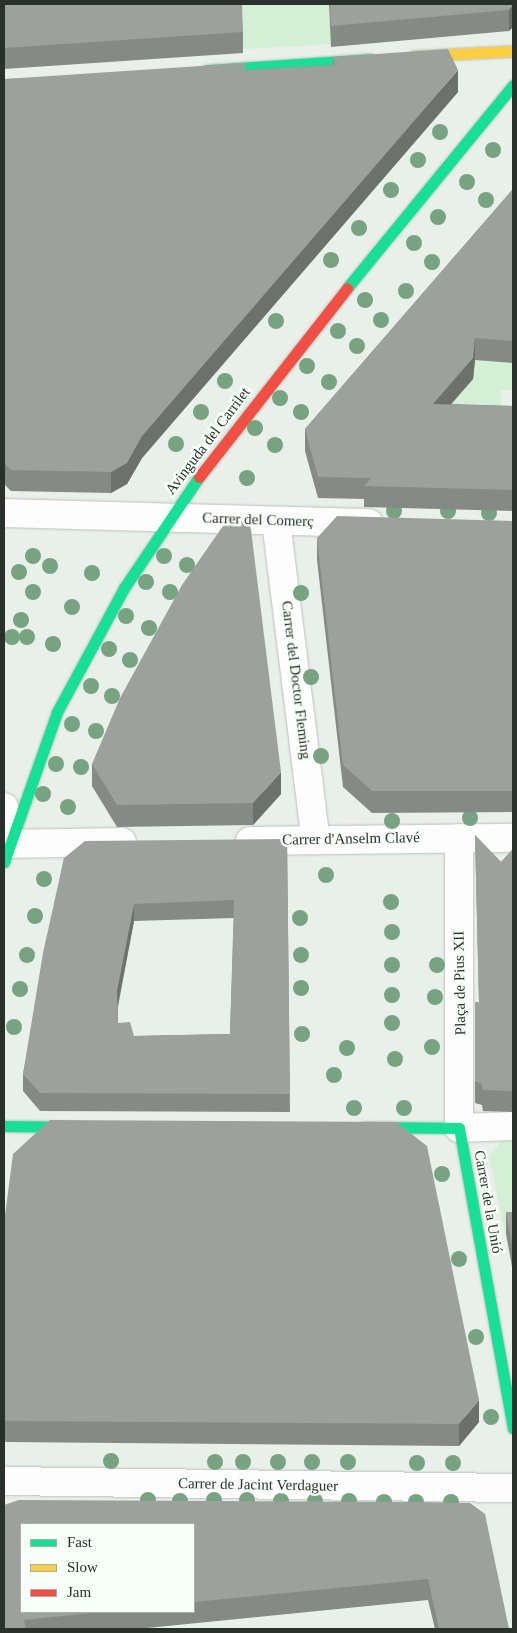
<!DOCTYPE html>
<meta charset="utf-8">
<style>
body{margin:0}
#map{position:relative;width:517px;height:1633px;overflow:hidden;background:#e8f0e9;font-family:Georgia,serif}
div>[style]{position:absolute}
.green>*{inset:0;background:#d3f0d6}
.roads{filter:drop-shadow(0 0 1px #bbc1bb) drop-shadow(0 0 1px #bbc1bb)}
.street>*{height:28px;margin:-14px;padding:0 14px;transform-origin:14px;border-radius:14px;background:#fcfdfc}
.fast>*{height:11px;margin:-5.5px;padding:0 5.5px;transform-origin:5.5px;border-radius:5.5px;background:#16e098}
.slow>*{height:11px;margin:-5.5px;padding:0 5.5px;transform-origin:5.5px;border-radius:5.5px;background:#ffcf43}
.jam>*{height:11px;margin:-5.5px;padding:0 5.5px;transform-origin:5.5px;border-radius:5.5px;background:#f24e42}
.trees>*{width:16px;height:16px;margin:-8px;border-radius:50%;background:#76a380}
.wall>*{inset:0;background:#868a86}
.shaded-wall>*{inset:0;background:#6d716d}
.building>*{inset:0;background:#9ca19c}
span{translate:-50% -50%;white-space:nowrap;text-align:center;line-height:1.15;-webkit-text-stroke:5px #f8fef9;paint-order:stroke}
.street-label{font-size:15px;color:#2a302b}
.frame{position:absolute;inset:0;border:5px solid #2a302b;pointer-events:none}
.legend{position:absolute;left:20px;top:1523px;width:175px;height:90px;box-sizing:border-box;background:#f8fef9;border:1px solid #a6aca7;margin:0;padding:6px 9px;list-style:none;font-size:15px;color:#2a302b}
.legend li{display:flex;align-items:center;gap:10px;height:25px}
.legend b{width:25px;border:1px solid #a6aca7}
</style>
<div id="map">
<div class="green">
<div style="clip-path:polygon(241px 4px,329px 4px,331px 44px,243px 49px)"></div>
<div style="clip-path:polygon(475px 360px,513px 362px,513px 390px,501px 390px,500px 415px,410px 414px)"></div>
<div style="clip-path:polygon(503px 1139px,513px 1139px,513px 1233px,506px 1234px,504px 1229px,489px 1156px)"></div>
</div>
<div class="roads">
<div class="street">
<div style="left:4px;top:513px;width:365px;rotate:1.6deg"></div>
<div style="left:276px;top:521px;width:321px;rotate:82.9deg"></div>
<div style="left:4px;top:807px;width:37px;rotate:84deg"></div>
<div style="left:459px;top:838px;width:290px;rotate:90deg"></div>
<div style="left:459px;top:1128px;width:54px;rotate:-2.1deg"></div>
<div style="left:250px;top:841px;width:263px;rotate:-0.7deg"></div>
<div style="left:4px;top:844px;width:118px;rotate:-1deg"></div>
<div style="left:4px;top:1481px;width:509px;rotate:0.79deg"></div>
</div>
<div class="fast">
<div style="left:207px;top:70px;width:164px;rotate:-3.8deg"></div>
<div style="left:347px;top:288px;width:262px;rotate:-50.7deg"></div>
<div style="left:4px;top:862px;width:159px;rotate:-70.5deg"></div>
<div style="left:57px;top:712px;width:141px;rotate:-61.6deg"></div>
<div style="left:124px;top:588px;width:134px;rotate:-56deg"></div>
<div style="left:4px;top:1126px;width:76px;rotate:0.8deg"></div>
<div style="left:365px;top:1127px;width:94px;rotate:0.6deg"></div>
<div style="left:459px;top:1128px;width:305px;rotate:79.8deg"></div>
</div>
<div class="slow">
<div style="left:414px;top:56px;width:99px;rotate:-2.9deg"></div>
</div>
<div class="jam">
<div style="left:199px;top:477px;width:240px;rotate:-51.9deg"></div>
</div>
</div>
<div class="trees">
<div style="left:440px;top:132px"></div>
<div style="left:493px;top:150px"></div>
<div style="left:418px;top:160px"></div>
<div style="left:467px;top:182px"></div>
<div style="left:391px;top:190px"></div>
<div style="left:486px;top:200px"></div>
<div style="left:438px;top:217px"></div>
<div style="left:359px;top:228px"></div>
<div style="left:414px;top:243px"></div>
<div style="left:331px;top:260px"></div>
<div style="left:432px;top:262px"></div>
<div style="left:406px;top:291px"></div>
<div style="left:365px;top:300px"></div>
<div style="left:381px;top:320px"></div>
<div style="left:276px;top:321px"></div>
<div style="left:338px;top:331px"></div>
<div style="left:357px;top:346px"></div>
<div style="left:307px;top:366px"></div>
<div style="left:225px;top:381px"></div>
<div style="left:329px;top:382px"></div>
<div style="left:280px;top:398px"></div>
<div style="left:201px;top:412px"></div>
<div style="left:301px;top:412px"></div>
<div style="left:255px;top:428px"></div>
<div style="left:176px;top:444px"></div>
<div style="left:275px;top:445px"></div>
<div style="left:247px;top:478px"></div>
<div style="left:394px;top:511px"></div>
<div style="left:448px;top:511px"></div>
<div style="left:489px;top:513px"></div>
<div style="left:33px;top:556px"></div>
<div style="left:164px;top:556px"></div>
<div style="left:187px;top:565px"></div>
<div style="left:50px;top:566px"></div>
<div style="left:19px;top:572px"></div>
<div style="left:92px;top:573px"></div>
<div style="left:146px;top:582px"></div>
<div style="left:33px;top:592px"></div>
<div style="left:170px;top:592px"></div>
<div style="left:301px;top:593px"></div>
<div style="left:72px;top:607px"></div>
<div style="left:126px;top:616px"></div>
<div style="left:21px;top:620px"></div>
<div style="left:149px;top:628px"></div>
<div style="left:12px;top:637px"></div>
<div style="left:27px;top:637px"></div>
<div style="left:53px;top:644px"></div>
<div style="left:109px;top:649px"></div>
<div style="left:130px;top:660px"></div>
<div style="left:311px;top:677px"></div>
<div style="left:91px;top:686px"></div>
<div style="left:112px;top:696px"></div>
<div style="left:72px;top:724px"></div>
<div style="left:96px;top:731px"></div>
<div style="left:321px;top:756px"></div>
<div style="left:56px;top:764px"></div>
<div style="left:81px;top:767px"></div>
<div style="left:43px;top:794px"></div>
<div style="left:68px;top:807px"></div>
<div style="left:470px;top:818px"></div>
<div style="left:392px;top:821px"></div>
<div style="left:326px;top:875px"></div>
<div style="left:44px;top:879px"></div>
<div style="left:391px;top:902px"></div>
<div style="left:35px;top:916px"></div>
<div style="left:300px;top:918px"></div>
<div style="left:392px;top:932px"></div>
<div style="left:27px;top:955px"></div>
<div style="left:301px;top:955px"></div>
<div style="left:392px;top:965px"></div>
<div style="left:437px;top:965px"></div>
<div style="left:301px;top:988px"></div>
<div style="left:20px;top:989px"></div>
<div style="left:392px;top:995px"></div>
<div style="left:435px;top:997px"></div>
<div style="left:392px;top:1023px"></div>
<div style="left:14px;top:1027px"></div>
<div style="left:302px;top:1034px"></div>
<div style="left:432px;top:1047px"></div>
<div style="left:347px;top:1048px"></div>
<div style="left:395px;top:1059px"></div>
<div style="left:334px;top:1075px"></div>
<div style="left:354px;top:1108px"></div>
<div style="left:404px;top:1108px"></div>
<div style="left:442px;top:1174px"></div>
<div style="left:459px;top:1259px"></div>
<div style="left:476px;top:1337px"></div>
<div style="left:491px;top:1417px"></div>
<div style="left:111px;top:1461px"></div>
<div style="left:215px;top:1462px"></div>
<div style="left:243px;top:1462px"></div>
<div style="left:278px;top:1462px"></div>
<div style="left:312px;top:1462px"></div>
<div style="left:348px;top:1462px"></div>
<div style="left:417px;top:1463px"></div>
<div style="left:453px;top:1463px"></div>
<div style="left:148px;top:1500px"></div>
<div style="left:214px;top:1500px"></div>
<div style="left:247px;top:1500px"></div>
<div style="left:180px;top:1501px"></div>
<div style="left:281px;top:1501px"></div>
<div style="left:315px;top:1501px"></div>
<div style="left:349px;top:1501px"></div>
<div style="left:384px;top:1502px"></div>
<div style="left:416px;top:1502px"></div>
<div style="left:451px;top:1502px"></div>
</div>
<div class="wall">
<div style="clip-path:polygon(4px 4px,243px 32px,243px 53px,4px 69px)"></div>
<div style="clip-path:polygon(329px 4px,513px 4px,513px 27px,509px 31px,331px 47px)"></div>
<div style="clip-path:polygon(333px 57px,458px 92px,142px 458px,127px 484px,111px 493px,11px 491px,4px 484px,4px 78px,5px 79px,245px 70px,333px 65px)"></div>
<div style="clip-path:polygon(513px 189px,513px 363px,475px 360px,473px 379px,451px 404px,513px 406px,513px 511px,364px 507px,364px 499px,318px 498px,305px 451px,305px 429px)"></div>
<div style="clip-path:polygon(513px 521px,513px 812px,372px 813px,343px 787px,317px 560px,317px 538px)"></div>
<div style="clip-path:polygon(92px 764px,281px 794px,253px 825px,117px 827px,92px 786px)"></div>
<div style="clip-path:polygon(475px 835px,501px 862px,513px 849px,513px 1112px,483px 1111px,482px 1105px,475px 1103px,475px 1002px,479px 1002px)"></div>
<div style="clip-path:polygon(evenodd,287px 839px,290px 1112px,40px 1111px,23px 1091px,23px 1074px,64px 858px,287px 839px,234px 918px,230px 1034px,134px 1036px,118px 1023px,118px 1007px,134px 921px,234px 918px)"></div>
<div style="clip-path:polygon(506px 1212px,513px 1212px,513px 1272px,506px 1234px)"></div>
<div style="clip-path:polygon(4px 1223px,479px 1422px,459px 1446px,6px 1442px,4px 1440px)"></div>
<div style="clip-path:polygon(evenodd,470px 1503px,509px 1629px,435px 1629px,428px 1600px,137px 1629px,4px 1629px,4px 1505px,470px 1503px,194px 1524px,194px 1612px,21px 1612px,194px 1524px)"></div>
</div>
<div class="shaded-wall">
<div style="clip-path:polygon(513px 5px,513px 27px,509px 31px,509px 10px)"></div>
<div style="clip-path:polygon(458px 70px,458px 92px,142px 458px,127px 484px,111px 493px,111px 472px)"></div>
<div style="clip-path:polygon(475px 338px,475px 360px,473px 379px,433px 425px,433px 404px)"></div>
<div style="clip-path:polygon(281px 772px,281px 794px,253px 825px,253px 803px)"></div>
<div style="clip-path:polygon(134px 904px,134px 921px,117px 1008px,117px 991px)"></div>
<div style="clip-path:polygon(479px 1400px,479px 1422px,459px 1446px,459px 1424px)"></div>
</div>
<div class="building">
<div style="clip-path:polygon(4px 4px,242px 4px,243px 32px,4px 48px)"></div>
<div style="clip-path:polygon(330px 4px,513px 4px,513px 5px,509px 10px,331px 26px)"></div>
<div style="clip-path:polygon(448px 49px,458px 70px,142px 436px,127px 463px,111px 472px,11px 470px,4px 463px,4px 78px,5px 79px,245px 63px,245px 70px,334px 65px,333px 57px)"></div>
<div style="clip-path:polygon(513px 189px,513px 341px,475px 338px,473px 358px,433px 404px,513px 406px,513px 490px,364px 486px,371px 478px,318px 477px,305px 429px)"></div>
<div style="clip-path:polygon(236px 516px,249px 521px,251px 530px,281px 772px,253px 803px,117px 805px,92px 764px,120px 698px,182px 585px,225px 523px)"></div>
<div style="clip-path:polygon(337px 516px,513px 521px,513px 791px,372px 791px,343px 765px,317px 538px)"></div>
<div style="clip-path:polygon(475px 835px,501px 862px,513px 849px,513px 1091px,483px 1090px,482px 1084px,475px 1081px,475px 1002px,479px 1002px)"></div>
<div style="clip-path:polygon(evenodd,287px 839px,290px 1094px,40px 1093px,23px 1074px,43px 953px,64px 858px,85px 841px,287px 839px,234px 900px,230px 1034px,134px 1036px,130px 1022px,118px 1023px,117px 991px,134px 904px,234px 900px)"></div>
<div style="clip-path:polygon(50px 1120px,396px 1122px,427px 1146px,479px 1400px,459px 1424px,6px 1421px,4px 1418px,4px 1223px,13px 1154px)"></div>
<div style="clip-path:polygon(506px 1212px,513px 1212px,513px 1250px)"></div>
<div style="clip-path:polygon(19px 1500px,417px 1502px,470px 1503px,485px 1514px,509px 1629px,439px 1629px,428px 1579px,194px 1602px,194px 1524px,21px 1524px,21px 1612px,102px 1612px,24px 1620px,26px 1629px,4px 1629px,4px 1505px)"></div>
</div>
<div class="street-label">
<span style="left:208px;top:441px;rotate:-53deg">Avinguda del Carrilet</span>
<span style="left:258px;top:520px;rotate:2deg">Carrer del Comerç</span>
<span style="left:296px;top:680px;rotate:83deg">Carrer del Doctor Fleming</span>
<span style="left:351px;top:839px;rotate:-1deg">Carrer d'Anselm Clavé</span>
<span style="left:460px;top:983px;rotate:-91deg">Plaça de Pius XII</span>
<span style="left:488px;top:1202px;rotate:80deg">Carrer de la Unió</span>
<span style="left:258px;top:1485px;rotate:1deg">Carrer de Jacint Verdaguer</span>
</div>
<div class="frame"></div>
<ul class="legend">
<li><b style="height:6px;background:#16e098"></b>Fast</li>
<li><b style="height:6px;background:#ffcf43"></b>Slow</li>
<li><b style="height:6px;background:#f24e42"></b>Jam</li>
</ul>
</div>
